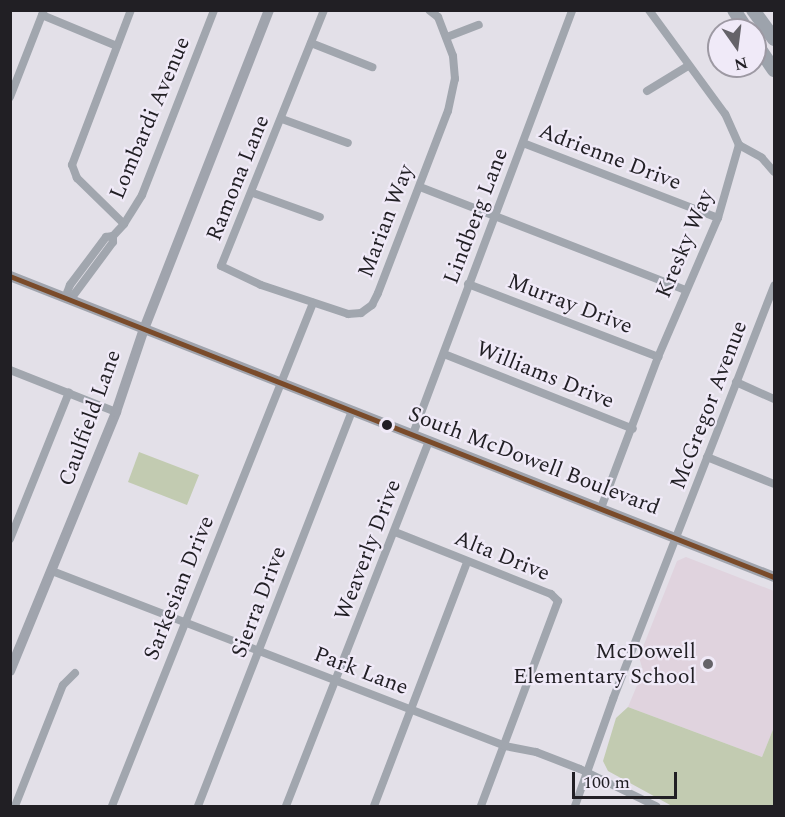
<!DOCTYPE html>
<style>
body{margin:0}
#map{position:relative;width:785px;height:817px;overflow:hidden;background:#e3e0e8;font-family:Spectral,serif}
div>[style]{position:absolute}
.industrial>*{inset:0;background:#e0d3de}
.green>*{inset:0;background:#c2cbb1}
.street>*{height:8px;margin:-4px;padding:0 4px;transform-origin:4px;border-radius:4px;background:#a1a6ae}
.secondary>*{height:10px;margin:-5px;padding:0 5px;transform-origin:5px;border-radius:5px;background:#a0a4ad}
.highway>*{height:14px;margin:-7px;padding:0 7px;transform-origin:7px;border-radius:7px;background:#9da3ac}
.bus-1>*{height:4.5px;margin:-2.25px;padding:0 2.25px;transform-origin:2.25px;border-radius:2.25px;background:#7a4b2a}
.dots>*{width:16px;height:16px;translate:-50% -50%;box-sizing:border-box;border:3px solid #f0eaf8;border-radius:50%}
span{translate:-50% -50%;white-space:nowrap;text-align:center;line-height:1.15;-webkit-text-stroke:4.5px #f0eaf8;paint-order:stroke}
.street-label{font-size:22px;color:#211f24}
.poi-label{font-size:22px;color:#211f24}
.right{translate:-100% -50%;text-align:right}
.frame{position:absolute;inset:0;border:12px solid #211f24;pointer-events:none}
.north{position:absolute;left:707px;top:18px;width:60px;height:60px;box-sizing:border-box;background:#f0eaf8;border:2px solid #9d99a3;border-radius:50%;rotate:166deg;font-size:16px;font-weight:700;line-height:24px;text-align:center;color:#211f24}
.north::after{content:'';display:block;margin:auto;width:21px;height:27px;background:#656369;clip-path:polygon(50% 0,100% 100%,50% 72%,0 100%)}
.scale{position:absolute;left:572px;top:772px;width:105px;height:27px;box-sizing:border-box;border:3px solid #211f24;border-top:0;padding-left:8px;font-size:18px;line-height:21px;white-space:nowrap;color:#211f24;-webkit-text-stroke:4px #f0eaf8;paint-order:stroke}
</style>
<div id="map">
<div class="industrial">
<div style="clip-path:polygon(686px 557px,774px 591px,774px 727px,762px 757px,628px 707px,643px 671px,639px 657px,677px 561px)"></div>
</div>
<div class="green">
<div style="clip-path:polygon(139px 452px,199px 475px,187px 505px,128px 482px)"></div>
<div style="clip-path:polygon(628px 707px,762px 757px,774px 727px,774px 806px,672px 806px,608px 771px,603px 761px,616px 718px)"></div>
</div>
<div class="street">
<div style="left:324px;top:10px;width:276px;rotate:111.9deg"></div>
<div style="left:221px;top:266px;width:44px;rotate:25.4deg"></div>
<div style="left:261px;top:285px;width:92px;rotate:18.4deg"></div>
<div style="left:348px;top:314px;width:13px;rotate:-4deg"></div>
<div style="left:361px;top:313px;width:14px;rotate:-36deg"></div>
<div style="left:372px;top:305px;width:13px;rotate:-63deg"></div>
<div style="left:378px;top:293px;width:195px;rotate:-69deg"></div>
<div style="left:448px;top:111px;width:33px;rotate:-78deg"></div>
<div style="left:455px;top:79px;width:23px;rotate:-95deg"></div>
<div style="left:453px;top:56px;width:42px;rotate:-111deg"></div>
<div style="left:438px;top:17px;width:11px;rotate:-142deg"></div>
<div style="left:42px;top:15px;width:81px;rotate:22.5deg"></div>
<div style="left:447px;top:37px;width:34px;rotate:-21deg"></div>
<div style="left:311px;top:43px;width:66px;rotate:21.5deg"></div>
<div style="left:647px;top:91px;width:48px;rotate:-31.4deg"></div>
<div style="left:10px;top:97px;width:93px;rotate:-68.7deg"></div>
<div style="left:282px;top:119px;width:70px;rotate:20deg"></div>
<div style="left:523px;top:143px;width:209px;rotate:21deg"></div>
<div style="left:739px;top:145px;width:26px;rotate:29deg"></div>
<div style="left:762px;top:158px;width:18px;rotate:49deg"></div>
<div style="left:420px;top:187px;width:284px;rotate:21.2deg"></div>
<div style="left:253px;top:193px;width:71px;rotate:19.7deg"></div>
<div style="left:124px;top:224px;width:66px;rotate:-135.6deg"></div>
<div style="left:77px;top:178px;width:14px;rotate:-111deg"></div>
<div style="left:72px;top:165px;width:166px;rotate:-69.2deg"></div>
<div style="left:468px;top:284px;width:204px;rotate:21deg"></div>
<div style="left:65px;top:298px;width:14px;rotate:-69deg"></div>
<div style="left:70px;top:285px;width:60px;rotate:-53.1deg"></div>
<div style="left:106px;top:237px;width:7px;rotate:-8deg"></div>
<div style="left:113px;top:236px;width:16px;rotate:-47deg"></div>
<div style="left:124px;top:224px;width:34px;rotate:-58deg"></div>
<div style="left:142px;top:195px;width:199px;rotate:-68.7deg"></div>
<div style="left:70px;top:300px;width:72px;rotate:-53.4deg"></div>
<div style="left:113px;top:242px;width:6px;rotate:-90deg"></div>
<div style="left:444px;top:354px;width:203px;rotate:21.6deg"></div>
<div style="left:10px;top:370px;width:114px;rotate:21.6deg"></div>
<div style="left:736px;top:382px;width:42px;rotate:24.1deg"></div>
<div style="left:413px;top:434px;width:453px;rotate:-69.4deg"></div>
<div style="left:707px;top:457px;width:72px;rotate:21.9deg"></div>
<div style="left:601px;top:508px;width:161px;rotate:-69.3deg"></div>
<div style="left:658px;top:357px;width:151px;rotate:-66.7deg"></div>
<div style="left:718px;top:218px;width:76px;rotate:-74deg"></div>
<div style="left:739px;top:145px;width:34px;rotate:-114deg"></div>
<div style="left:725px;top:114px;width:129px;rotate:-126.2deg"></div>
<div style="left:395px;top:532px;width:168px;rotate:21.7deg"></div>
<div style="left:551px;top:594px;width:10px;rotate:45deg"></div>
<div style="left:558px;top:601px;width:219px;rotate:110.6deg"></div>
<div style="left:10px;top:539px;width:158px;rotate:-68.1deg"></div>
<div style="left:52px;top:571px;width:486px;rotate:21.1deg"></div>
<div style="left:505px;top:746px;width:32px;rotate:11deg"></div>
<div style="left:536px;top:752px;width:47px;rotate:21.1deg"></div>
<div style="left:580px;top:769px;width:85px;rotate:26deg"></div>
<div style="left:15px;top:806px;width:130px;rotate:-68.4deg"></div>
<div style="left:63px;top:685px;width:17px;rotate:-45deg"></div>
<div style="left:112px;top:806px;width:542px;rotate:-68.22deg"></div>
<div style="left:198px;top:806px;width:424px;rotate:-68.7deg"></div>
<div style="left:286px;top:806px;width:392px;rotate:-68.6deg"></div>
<div style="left:374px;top:806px;width:261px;rotate:-69.1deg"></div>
<div style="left:575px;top:806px;width:114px;rotate:-70.4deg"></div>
<div style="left:613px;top:699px;width:444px;rotate:-68.7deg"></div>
</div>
<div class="secondary">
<div style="left:10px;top:276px;width:821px;rotate:21.5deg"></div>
<div style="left:10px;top:671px;width:280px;rotate:-67.7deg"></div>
<div style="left:116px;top:412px;width:88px;rotate:-71.4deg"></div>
<div style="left:144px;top:329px;width:343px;rotate:-68.6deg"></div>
</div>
<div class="highway">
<div style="left:734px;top:10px;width:24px;rotate:57deg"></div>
<div style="left:753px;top:10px;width:36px;rotate:54deg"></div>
<div style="left:755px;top:42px;width:34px;rotate:56deg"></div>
</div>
<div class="bus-1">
<div style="left:10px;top:276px;width:821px;rotate:21.5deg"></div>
</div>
<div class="dots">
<div style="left:387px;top:425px;background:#211f24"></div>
<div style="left:708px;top:664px;background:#656369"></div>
</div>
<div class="street-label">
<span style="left:150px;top:118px;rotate:-67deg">Lombardi Avenue</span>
<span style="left:610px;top:157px;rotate:21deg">Adrienne Drive</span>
<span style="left:238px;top:178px;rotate:-68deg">Ramona Lane</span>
<span style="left:476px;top:216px;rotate:-69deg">Lindberg Lane</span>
<span style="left:386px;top:221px;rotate:-69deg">Marian Way</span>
<span style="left:685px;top:244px;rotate:-67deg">Kresky Way</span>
<span style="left:570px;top:304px;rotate:21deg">Murray Drive</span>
<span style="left:545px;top:375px;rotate:22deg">Williams Drive</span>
<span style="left:709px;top:405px;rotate:-69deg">McGregor Avenue</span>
<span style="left:90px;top:418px;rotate:-70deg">Caulfield Lane</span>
<span style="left:534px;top:461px;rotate:21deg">South McDowell Boulevard</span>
<span style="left:368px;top:550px;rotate:-69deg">Weaverly Drive</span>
<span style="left:502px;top:556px;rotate:22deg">Alta Drive</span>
<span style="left:179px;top:588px;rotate:-68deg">Sarkesian Drive</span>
<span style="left:259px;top:602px;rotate:-69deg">Sierra Drive</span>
<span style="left:361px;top:671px;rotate:21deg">Park Lane</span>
</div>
<div class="poi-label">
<span class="right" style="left:696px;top:664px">McDowell<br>Elementary School</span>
</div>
<div class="frame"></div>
<div class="north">N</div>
<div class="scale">100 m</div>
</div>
